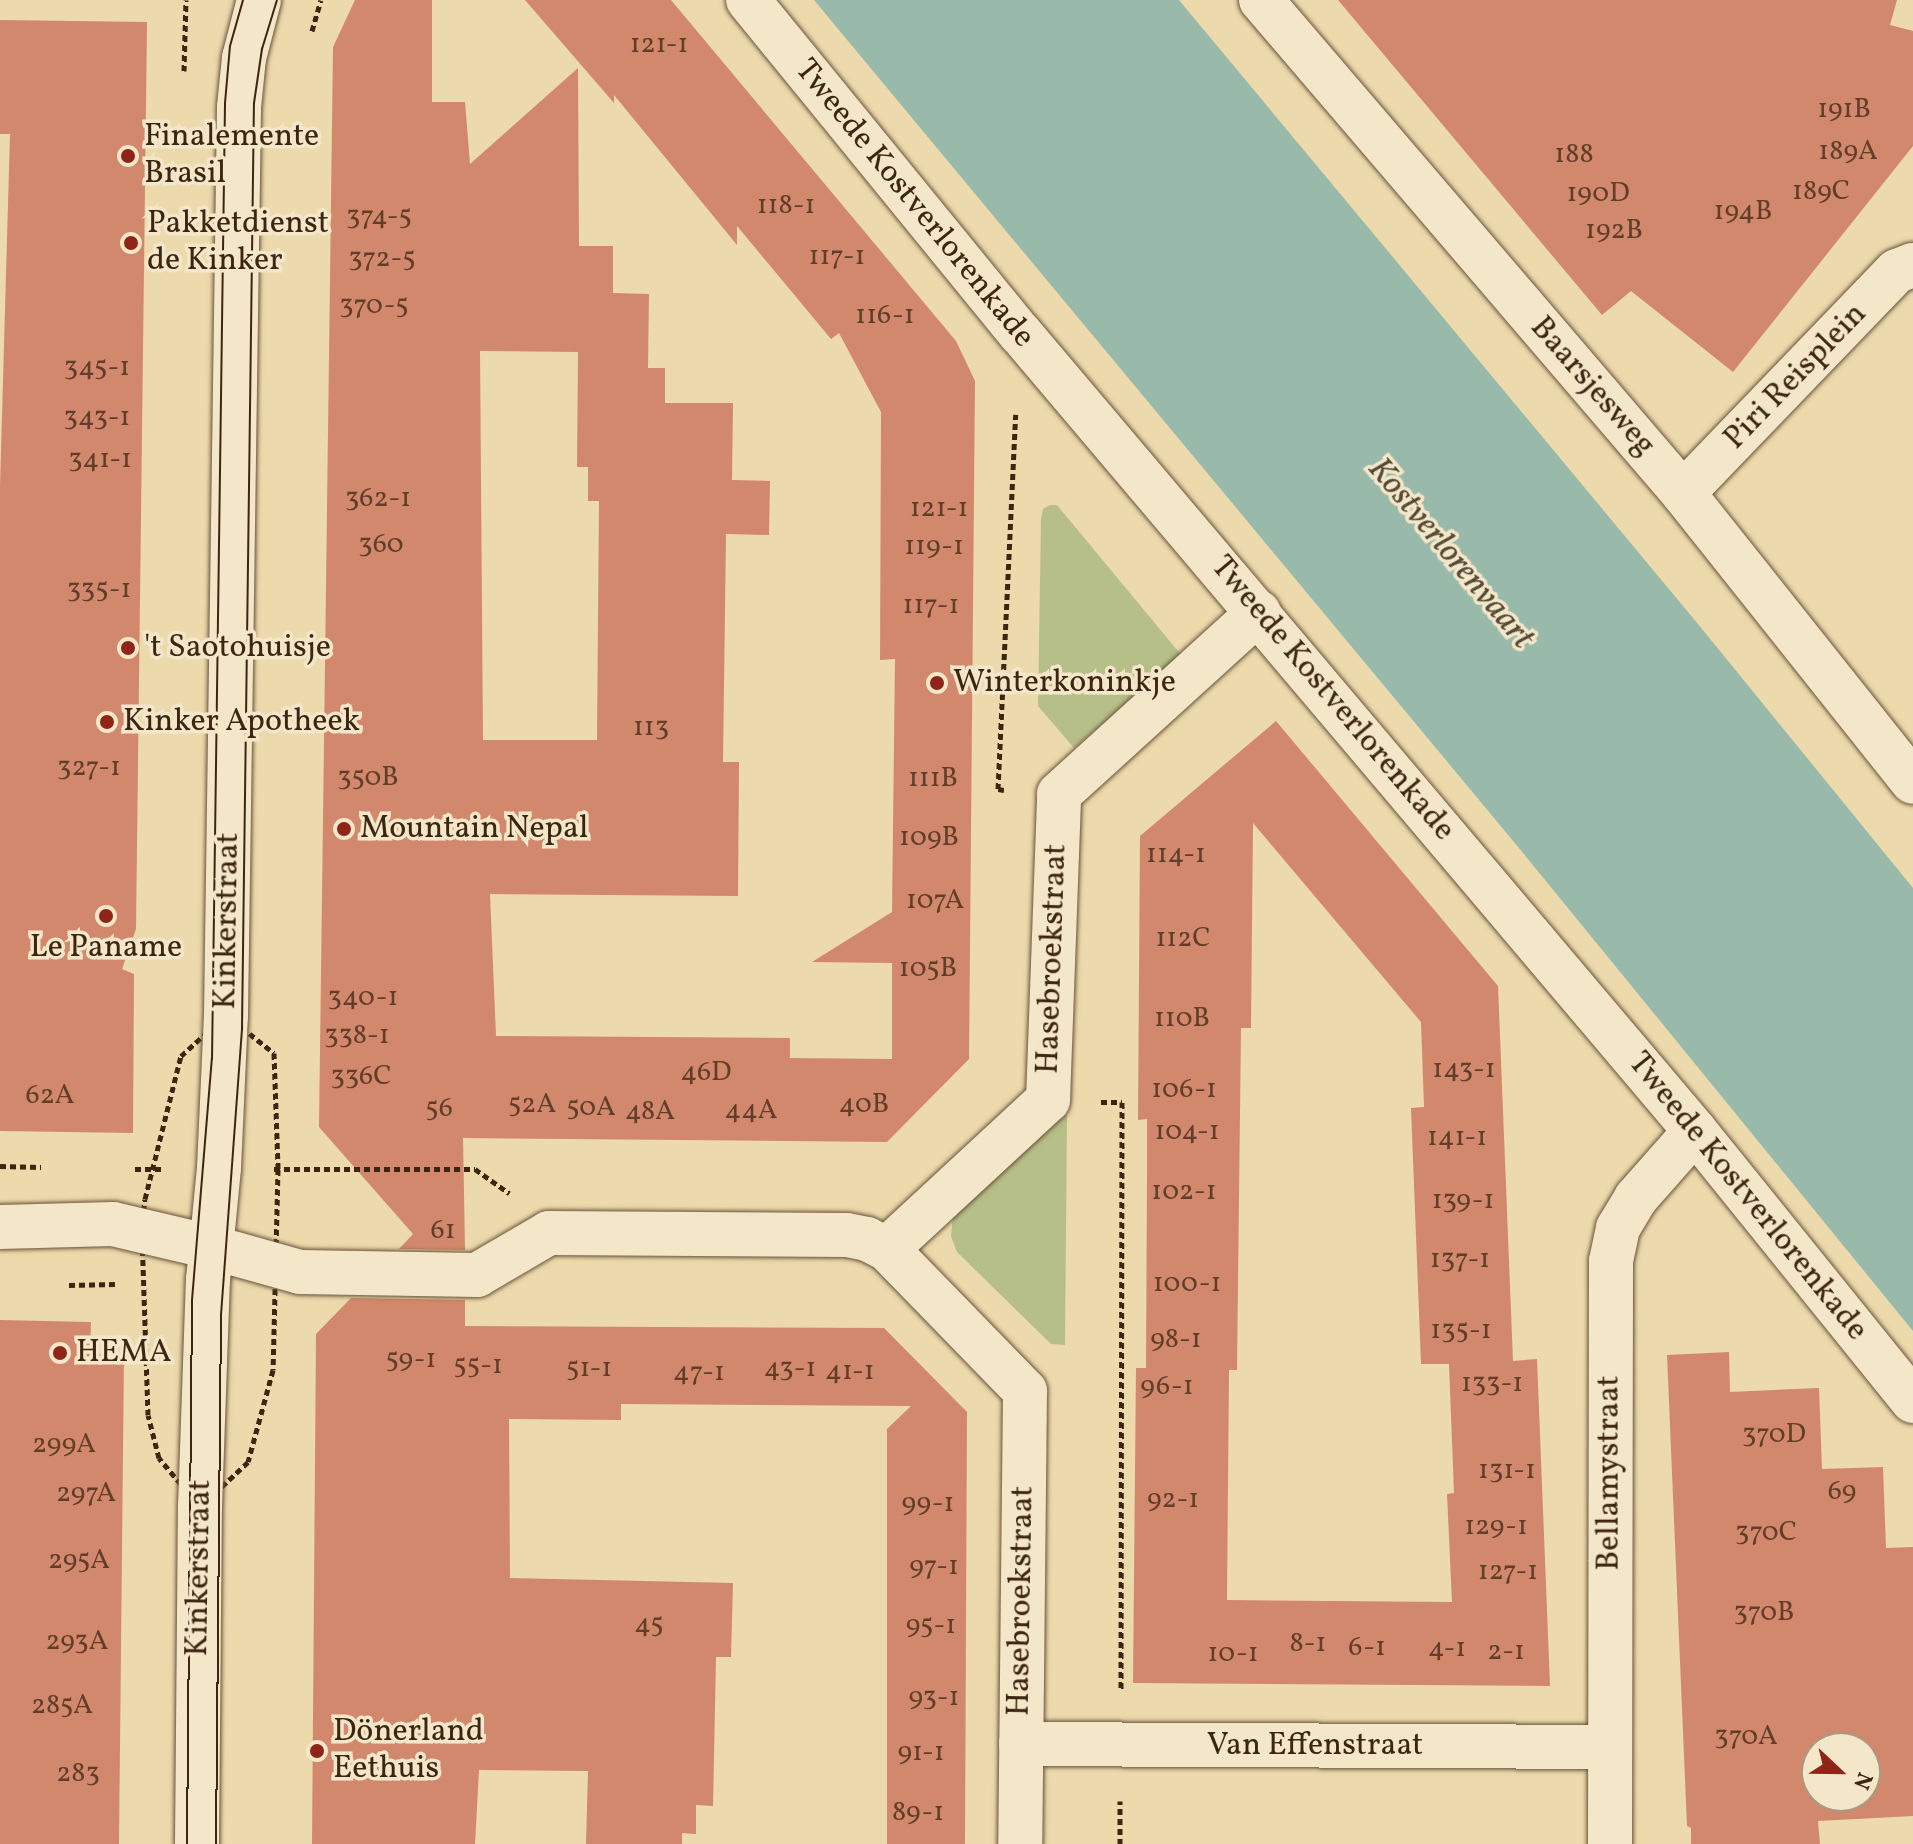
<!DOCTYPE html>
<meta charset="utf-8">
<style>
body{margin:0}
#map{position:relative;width:1913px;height:1844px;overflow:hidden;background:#ecd9ac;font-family:Vollkorn,serif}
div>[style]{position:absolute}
.green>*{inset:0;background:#b7bf89}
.water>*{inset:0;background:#99baaa}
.building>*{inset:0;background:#d2886d}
.path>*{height:5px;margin-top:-2.5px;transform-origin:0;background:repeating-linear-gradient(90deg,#3d2611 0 6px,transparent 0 10px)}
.roads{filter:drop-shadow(0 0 2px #695338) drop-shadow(0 0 2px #695338)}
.pedestrian>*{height:44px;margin:-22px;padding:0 22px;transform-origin:22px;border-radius:22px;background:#f3e6c9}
.minor>*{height:44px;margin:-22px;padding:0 22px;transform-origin:22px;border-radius:22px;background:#f3e6c9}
.tertiary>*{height:44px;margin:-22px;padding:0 22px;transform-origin:22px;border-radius:22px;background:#f3e6c9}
.tram>*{height:2px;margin:-1px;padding:0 1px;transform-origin:1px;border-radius:1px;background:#3d2611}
.dots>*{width:22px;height:22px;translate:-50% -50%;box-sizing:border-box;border:4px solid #f3e6c9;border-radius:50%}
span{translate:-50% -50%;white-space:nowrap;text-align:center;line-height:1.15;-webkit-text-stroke:7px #f3e6c9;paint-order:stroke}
.number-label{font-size:28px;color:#623e28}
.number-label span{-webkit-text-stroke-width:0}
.poi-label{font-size:32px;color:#3d2611}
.left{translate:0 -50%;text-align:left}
.street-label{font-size:32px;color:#3d2611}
.water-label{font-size:34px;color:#544b37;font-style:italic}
.north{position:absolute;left:1801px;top:1732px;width:80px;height:80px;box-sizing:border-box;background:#f3e6c9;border:2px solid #aa997f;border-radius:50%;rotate:112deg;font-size:22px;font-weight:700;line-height:32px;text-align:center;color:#3d2611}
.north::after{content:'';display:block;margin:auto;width:28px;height:36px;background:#8f2418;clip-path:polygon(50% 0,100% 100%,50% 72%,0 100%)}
</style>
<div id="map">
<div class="green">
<div style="clip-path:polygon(1050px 505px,1057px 505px,1182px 656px,1074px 748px,1038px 706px,1041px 519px,1043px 509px)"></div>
<div style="clip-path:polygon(1067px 1115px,1065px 1345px,1051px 1344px,957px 1252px,951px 1236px,953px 1217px,1051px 1116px)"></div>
</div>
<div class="water">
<div style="clip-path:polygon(814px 0,1179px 0,1698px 624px,1913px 888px,1913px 1331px,1519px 848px)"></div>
</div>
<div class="building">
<div style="clip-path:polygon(evenodd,355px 0,432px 0,432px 102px,465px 102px,470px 164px,578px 68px,579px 246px,613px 246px,613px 293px,649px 294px,648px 368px,665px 368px,665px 403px,733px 403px,732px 480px,770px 481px,769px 535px,726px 534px,723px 762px,739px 762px,738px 896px,490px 894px,496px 1036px,790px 1038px,790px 1058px,892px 1059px,892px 963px,812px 962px,892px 912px,895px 659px,880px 660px,881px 412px,839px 333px,831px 339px,737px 226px,737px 245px,614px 95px,614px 103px,525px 0,671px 0,956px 341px,975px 381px,969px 1059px,887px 1142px,463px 1138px,465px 1250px,399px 1249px,413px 1234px,319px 1127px,333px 47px,355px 0,480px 351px,578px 352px,577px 467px,588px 467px,588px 501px,599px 501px,597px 740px,483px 740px,480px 351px)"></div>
<div style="clip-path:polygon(1338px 0,1897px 0,1890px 25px,1913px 31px,1913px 146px,1733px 372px,1631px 291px,1602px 315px)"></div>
<div style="clip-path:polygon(0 20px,147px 22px,136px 929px,122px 969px,134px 974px,133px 1133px,0 1131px,0 486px,10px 134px,0 134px)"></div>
<div style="clip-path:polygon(evenodd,1276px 721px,1498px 986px,1513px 1361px,1537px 1359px,1550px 1686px,1133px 1683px,1136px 1368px,1146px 1368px,1147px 1174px,1147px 1119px,1138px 1120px,1140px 836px,1276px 721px,1253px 823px,1421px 1022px,1424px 1107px,1411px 1108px,1421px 1364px,1449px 1364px,1454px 1493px,1447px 1494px,1452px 1602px,1227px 1600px,1229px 1370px,1237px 1370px,1241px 1028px,1251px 1028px,1253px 823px)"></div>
<div style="clip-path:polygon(351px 1298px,465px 1300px,465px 1326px,884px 1328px,967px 1412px,965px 1844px,887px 1844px,887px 1429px,911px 1406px,621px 1404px,621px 1420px,509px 1419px,510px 1578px,733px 1583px,731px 1657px,716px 1657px,713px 1806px,696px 1805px,696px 1834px,682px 1833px,682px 1844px,586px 1844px,588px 1771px,479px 1770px,475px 1844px,312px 1844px,316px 1334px)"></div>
<div style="clip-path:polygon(0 1320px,91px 1322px,90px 1354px,124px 1355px,119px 1844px,0 1844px)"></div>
<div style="clip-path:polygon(evenodd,1729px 1352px,1730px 1392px,1819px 1388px,1822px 1469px,1883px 1467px,1886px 1548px,1913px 1547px,1913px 1816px,1818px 1821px,1820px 1844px,1691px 1844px,1691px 1828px,1687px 1826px,1667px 1355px,1729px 1352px,1817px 1748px,1865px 1748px,1865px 1796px,1817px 1796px,1817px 1748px)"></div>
</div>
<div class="path">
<div style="left:312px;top:31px;width:32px;rotate:-74deg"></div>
<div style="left:184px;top:71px;width:71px;rotate:-88.4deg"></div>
<div style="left:1004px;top:790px;width:6px;rotate:-171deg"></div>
<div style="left:998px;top:789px;width:375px;rotate:-87.3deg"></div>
<div style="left:226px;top:1015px;width:61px;rotate:38.4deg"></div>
<div style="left:274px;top:1053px;width:116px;rotate:88deg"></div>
<div style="left:278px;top:1169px;width:201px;rotate:91.4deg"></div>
<div style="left:273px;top:1370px;width:95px;rotate:105.2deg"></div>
<div style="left:248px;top:1462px;width:66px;rotate:136.8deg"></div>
<div style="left:200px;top:1507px;width:64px;rotate:-129.9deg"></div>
<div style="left:159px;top:1458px;width:44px;rotate:-104.3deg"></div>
<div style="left:148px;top:1415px;width:184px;rotate:-91.9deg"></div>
<div style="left:142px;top:1231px;width:32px;rotate:-85deg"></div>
<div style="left:145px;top:1199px;width:147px;rotate:-75.9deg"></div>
<div style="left:181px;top:1056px;width:61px;rotate:-42.3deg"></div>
<div style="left:1101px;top:1102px;width:21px"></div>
<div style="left:1122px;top:1102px;width:589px;rotate:90.1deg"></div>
<div style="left:0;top:1166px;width:41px;rotate:1.4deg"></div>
<div style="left:135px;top:1169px;width:29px"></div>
<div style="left:274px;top:1169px;width:201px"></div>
<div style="left:475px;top:1169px;width:42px;rotate:35.2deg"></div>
<div style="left:69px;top:1285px;width:46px;rotate:-1.2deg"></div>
<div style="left:1120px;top:1844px;width:43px;rotate:-90deg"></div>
</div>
<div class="roads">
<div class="pedestrian">
<div style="left:1683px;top:493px;width:308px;rotate:-46.1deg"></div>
<div style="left:1897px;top:271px;width:17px;rotate:-21deg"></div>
<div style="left:887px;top:1249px;width:219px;rotate:-42.8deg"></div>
<div style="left:1048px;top:1100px;width:306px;rotate:-87.9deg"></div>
<div style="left:1059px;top:794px;width:270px;rotate:-42.3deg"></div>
</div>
<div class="minor">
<div style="left:748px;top:0;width:430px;rotate:50.8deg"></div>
<div style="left:1020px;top:333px;width:1045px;rotate:49.77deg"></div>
<div style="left:1695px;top:1131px;width:347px;rotate:51.1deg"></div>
<div style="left:1261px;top:0;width:649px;rotate:49.44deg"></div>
<div style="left:1683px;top:493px;width:369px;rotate:51.5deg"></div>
<div style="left:211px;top:1247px;width:92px;rotate:15.7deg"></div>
<div style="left:300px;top:1272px;width:177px;rotate:1deg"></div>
<div style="left:477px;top:1275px;width:83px;rotate:-30.3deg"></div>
<div style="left:549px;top:1233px;width:298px;rotate:0.4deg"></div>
<div style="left:847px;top:1235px;width:20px;rotate:11deg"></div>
<div style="left:867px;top:1239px;width:22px;rotate:27deg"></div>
<div style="left:887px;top:1249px;width:198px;rotate:45.8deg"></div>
<div style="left:1025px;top:1391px;width:453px;rotate:90.6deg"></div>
<div style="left:1021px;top:1744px;width:588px;rotate:0.29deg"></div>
<div style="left:1610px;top:1844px;width:583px;rotate:-89.9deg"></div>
<div style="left:1611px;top:1261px;width:34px;rotate:-78deg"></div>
<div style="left:1618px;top:1228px;width:35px;rotate:-59deg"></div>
<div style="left:1636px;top:1198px;width:89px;rotate:-48.6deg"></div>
</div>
<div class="tertiary">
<div style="left:0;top:1227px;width:113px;rotate:-1.5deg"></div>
<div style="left:113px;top:1224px;width:101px;rotate:13.2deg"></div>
<div style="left:197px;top:1844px;width:337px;rotate:-89.5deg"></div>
<div style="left:200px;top:1507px;width:227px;rotate:-88deg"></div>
<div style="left:208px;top:1280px;width:113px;rotate:-84.4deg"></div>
<div style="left:219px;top:1168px;width:153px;rotate:-87.4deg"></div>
<div style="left:226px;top:1015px;width:908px;rotate:-89.18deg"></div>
<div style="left:239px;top:107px;width:49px;rotate:-84.2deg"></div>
<div style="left:244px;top:58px;width:60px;rotate:-75.5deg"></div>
</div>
</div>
<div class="tram">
<div style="left:187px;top:1844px;width:544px;rotate:-89.47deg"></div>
<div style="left:192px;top:1300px;width:242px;rotate:-85.3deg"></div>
<div style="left:212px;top:1059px;width:956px;rotate:-89.22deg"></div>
<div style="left:225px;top:103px;width:57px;rotate:-85deg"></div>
<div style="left:230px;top:46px;width:48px;rotate:-74.2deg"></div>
<div style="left:216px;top:1844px;width:529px;rotate:-89.46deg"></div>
<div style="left:221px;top:1315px;width:288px;rotate:-85.8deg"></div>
<div style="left:242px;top:1028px;width:925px;rotate:-89.26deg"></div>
<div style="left:254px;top:103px;width:55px;rotate:-81.6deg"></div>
<div style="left:262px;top:49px;width:51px;rotate:-73deg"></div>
</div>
<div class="dots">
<div style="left:128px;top:156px;background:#8f2418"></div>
<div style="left:131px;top:243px;background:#8f2418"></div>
<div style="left:128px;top:648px;background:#8f2418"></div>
<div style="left:937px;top:683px;background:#8f2418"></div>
<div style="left:107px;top:722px;background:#8f2418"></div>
<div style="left:344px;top:829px;background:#8f2418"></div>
<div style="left:106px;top:916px;background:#8f2418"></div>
<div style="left:60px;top:1353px;background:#8f2418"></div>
<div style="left:317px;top:1751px;background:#8f2418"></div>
</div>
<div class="number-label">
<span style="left:659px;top:45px">121-1</span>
<span style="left:1844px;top:110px">191B</span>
<span style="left:1848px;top:152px">189A</span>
<span style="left:1574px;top:155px">188</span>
<span style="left:1821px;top:192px">189C</span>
<span style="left:1598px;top:194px">190D</span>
<span style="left:786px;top:206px">118-1</span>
<span style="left:1743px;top:212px">194B</span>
<span style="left:379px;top:217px">374-5</span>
<span style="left:1614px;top:231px">192B</span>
<span style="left:837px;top:257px">117-1</span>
<span style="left:382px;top:259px">372-5</span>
<span style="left:374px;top:306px">370-5</span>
<span style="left:885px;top:316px">116-1</span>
<span style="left:97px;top:368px">345-1</span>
<span style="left:97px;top:418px">343-1</span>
<span style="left:100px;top:460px">341-1</span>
<span style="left:378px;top:499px">362-1</span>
<span style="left:939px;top:509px">121-1</span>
<span style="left:381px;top:545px">360</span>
<span style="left:934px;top:547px">119-1</span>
<span style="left:99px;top:590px">335-1</span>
<span style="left:931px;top:606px">117-1</span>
<span style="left:651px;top:728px">113</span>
<span style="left:89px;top:768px">327-1</span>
<span style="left:368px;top:778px">350B</span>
<span style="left:933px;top:779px">111B</span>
<span style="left:929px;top:838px">109B</span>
<span style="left:1176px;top:855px">114-1</span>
<span style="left:935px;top:901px">107A</span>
<span style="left:1183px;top:939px">112C</span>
<span style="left:928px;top:969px">105B</span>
<span style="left:363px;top:998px">340-1</span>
<span style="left:1182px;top:1019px">110B</span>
<span style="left:357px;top:1036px">338-1</span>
<span style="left:1464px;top:1070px">143-1</span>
<span style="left:706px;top:1073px">46D</span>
<span style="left:361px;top:1077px">336C</span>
<span style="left:1184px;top:1090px">106-1</span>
<span style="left:50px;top:1096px">62A</span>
<span style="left:532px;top:1105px">52A</span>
<span style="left:864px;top:1105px">40B</span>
<span style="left:591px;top:1108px">50A</span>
<span style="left:439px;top:1109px">56</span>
<span style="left:751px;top:1111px">44A</span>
<span style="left:650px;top:1112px">48A</span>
<span style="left:1187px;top:1132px">104-1</span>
<span style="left:1457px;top:1138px">141-1</span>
<span style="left:1184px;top:1192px">102-1</span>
<span style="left:1463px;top:1201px">139-1</span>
<span style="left:443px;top:1231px">61</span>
<span style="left:1460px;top:1260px">137-1</span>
<span style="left:1187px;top:1284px">100-1</span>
<span style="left:1461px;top:1331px">135-1</span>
<span style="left:1176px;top:1340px">98-1</span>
<span style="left:411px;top:1360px">59-1</span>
<span style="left:478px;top:1366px">55-1</span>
<span style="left:589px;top:1369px">51-1</span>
<span style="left:790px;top:1369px">43-1</span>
<span style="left:850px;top:1372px">41-1</span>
<span style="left:699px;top:1373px">47-1</span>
<span style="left:1492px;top:1384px">133-1</span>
<span style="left:1167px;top:1387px">96-1</span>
<span style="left:1774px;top:1435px">370D</span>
<span style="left:64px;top:1445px">299A</span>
<span style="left:1507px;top:1471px">131-1</span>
<span style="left:1842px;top:1492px">69</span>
<span style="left:86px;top:1494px">297A</span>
<span style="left:1173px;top:1500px">92-1</span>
<span style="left:928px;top:1504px">99-1</span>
<span style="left:1496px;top:1527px">129-1</span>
<span style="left:1766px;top:1533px">370C</span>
<span style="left:79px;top:1561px">295A</span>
<span style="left:934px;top:1567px">97-1</span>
<span style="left:1508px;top:1572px">127-1</span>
<span style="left:1764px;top:1613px">370B</span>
<span style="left:649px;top:1625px">45</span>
<span style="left:931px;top:1626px">95-1</span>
<span style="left:77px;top:1642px">293A</span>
<span style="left:1308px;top:1644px">8-1</span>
<span style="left:1367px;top:1648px">6-1</span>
<span style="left:1447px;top:1649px">4-1</span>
<span style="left:1506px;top:1652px">2-1</span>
<span style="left:1233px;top:1654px">10-1</span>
<span style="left:934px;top:1698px">93-1</span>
<span style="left:62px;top:1706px">285A</span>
<span style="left:1746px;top:1737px">370A</span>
<span style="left:921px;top:1753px">91-1</span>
<span style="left:78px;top:1774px">283</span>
<span style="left:918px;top:1813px">89-1</span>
</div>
<div class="poi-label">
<span class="left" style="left:144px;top:156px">Finalemente<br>Brasil</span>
<span class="left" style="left:147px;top:243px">Pakketdienst<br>de Kinker</span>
<span class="left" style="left:144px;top:648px">'t Saotohuisje</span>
<span class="left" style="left:953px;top:683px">Winterkoninkje</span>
<span class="left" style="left:123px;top:722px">Kinker Apotheek</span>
<span class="left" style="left:360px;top:829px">Mountain Nepal</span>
<span style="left:106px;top:948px">Le Paname</span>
<span class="left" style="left:76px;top:1353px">HEMA</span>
<span class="left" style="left:333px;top:1751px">Dönerland<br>Eethuis</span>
</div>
<div class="street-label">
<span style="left:914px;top:204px;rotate:51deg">Tweede Kostverlorenkade</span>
<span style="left:1796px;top:377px;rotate:-46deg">Piri Reisplein</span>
<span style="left:1592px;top:387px;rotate:49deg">Baarsjesweg</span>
<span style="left:1332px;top:699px;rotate:50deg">Tweede Kostverlorenkade</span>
<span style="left:228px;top:921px;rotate:-89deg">Kinkerstraat</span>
<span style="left:1053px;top:959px;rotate:-88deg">Hasebroekstraat</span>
<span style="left:1747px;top:1197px;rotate:51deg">Tweede Kostverlorenkade</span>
<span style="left:1610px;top:1473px;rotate:-90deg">Bellamystraat</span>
<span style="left:200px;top:1568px;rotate:-89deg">Kinkerstraat</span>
<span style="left:1022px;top:1601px;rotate:-89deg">Hasebroekstraat</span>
<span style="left:1315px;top:1746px">Van Effenstraat</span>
</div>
<div class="water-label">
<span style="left:1450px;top:554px;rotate:50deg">Kostverlorenvaart</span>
</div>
<div class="north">N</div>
</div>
